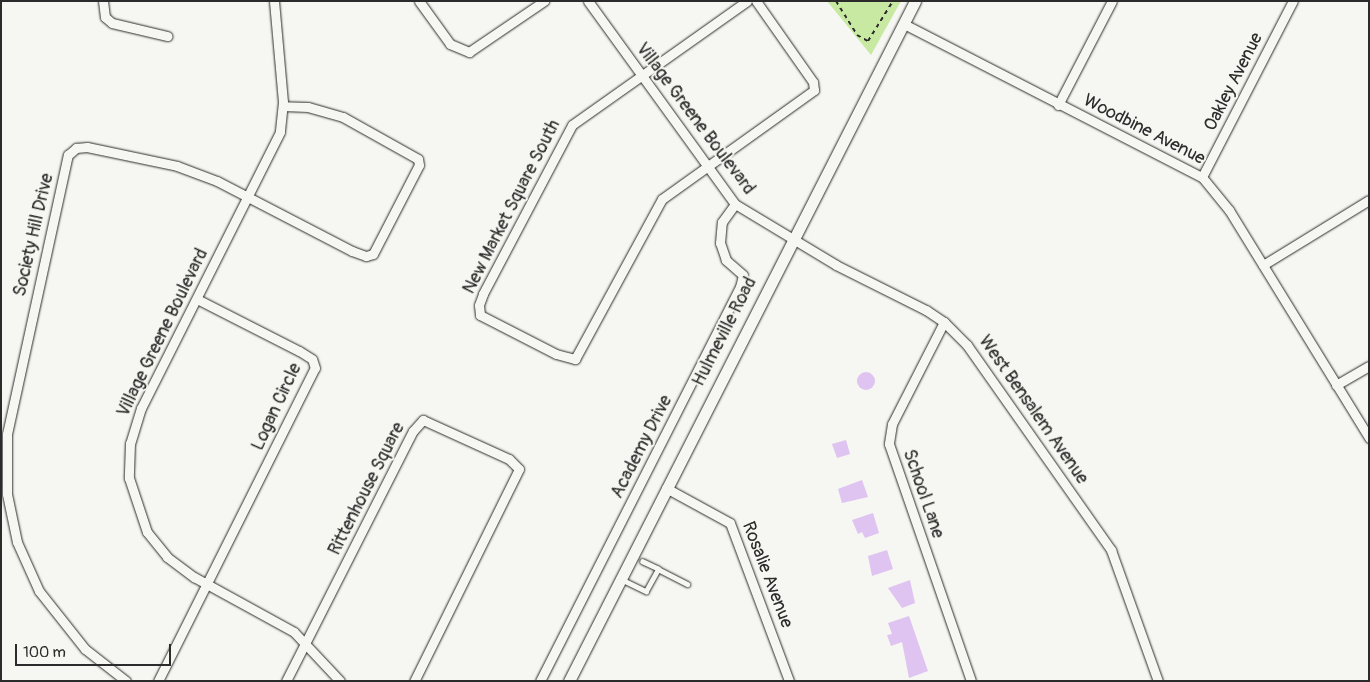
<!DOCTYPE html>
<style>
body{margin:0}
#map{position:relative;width:1370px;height:682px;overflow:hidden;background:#f6f6f2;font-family:Pangolin,sans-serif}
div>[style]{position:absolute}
.green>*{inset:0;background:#c7e9a2}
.building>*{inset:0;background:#dfc3f1}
.round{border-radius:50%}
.path>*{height:2px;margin-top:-1px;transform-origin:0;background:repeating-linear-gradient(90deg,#2b2b2b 0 4px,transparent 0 8px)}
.roads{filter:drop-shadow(0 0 1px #2b2b2b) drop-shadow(0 0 1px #2b2b2b)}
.lane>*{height:4.5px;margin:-2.25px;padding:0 2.25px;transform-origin:2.25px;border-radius:2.25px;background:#f6f6f2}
.street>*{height:9px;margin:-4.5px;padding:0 4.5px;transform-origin:4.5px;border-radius:4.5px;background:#f6f6f2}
.secondary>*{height:11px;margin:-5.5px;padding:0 5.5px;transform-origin:5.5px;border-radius:5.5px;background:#f6f6f2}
span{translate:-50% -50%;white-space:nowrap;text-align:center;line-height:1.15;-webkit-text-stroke:4px #f6f6f2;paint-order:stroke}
.street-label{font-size:18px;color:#2b2b2b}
.frame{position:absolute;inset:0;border:2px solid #2b2b2b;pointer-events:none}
.scale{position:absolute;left:15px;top:644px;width:156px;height:22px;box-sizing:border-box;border:2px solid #2b2b2b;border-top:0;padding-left:6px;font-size:15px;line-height:18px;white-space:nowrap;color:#2b2b2b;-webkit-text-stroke:4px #f6f6f2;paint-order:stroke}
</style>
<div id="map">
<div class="green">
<div style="clip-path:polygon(827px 1px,901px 1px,871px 55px)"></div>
</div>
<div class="building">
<div class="round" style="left:857px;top:372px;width:18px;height:18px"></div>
<div style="clip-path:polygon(846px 440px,850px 454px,837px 458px,832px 444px)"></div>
<div style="clip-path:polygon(862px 480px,868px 497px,842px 503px,838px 489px)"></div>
<div style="clip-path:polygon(873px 513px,879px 533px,865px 538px,862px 532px,858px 534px,852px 520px)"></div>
<div style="clip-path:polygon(887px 550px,893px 569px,872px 576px,868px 556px)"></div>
<div style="clip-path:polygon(910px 580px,915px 603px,902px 608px,888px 588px)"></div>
<div style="clip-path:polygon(909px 616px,928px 671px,909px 678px,902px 642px,891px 646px,887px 635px,892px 634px,888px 623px)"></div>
</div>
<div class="path">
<div style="left:836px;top:1px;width:40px;rotate:58deg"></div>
<div style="left:857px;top:35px;width:13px;rotate:29deg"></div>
<div style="left:868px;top:41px;width:47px;rotate:-58deg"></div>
</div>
<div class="roads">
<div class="lane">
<div style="left:658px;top:569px;width:33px;rotate:27deg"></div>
<div style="left:621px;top:579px;width:28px;rotate:26deg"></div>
<div style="left:646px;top:591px;width:25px;rotate:-61deg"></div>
<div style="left:658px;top:569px;width:17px;rotate:-155deg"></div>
</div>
<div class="street">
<div style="left:103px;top:1px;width:16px;rotate:83deg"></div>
<div style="left:105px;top:17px;width:9px;rotate:41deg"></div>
<div style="left:112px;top:23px;width:57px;rotate:13.3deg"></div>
<div style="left:274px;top:1px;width:101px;rotate:84.9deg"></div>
<div style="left:283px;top:102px;width:30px;rotate:96deg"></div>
<div style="left:280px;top:132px;width:309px;rotate:116.7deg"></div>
<div style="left:141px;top:408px;width:37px;rotate:107deg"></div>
<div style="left:130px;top:443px;width:35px;rotate:92deg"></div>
<div style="left:129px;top:478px;width:57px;rotate:71.6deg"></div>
<div style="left:147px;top:532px;width:32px;rotate:51deg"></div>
<div style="left:167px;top:557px;width:34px;rotate:37deg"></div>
<div style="left:194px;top:577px;width:114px;rotate:28.8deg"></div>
<div style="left:294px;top:632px;width:67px;rotate:46.8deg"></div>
<div style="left:419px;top:1px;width:53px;rotate:54.2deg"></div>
<div style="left:450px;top:44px;width:21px;rotate:23deg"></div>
<div style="left:469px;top:52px;width:91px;rotate:-34.2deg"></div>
<div style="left:588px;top:1px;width:251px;rotate:54.1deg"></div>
<div style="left:735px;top:204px;width:118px;rotate:31.1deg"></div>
<div style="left:836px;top:265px;width:101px;rotate:26.6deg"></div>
<div style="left:926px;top:310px;width:22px;rotate:34deg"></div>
<div style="left:944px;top:322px;width:33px;rotate:45deg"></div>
<div style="left:967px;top:345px;width:251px;rotate:54.9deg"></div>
<div style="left:1111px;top:550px;width:139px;rotate:70.3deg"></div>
<div style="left:747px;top:1px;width:214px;rotate:144.7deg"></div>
<div style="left:572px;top:125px;width:191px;rotate:117.8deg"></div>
<div style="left:483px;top:294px;width:12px;rotate:110deg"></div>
<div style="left:479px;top:305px;width:10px;rotate:84deg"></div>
<div style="left:480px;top:315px;width:85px;rotate:27.2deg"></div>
<div style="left:556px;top:354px;width:20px;rotate:15deg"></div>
<div style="left:575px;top:359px;width:182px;rotate:-61.5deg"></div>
<div style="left:662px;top:199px;width:187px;rotate:-35.6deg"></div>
<div style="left:814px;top:90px;width:8px;rotate:-97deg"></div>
<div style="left:813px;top:82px;width:99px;rotate:-125.1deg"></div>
<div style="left:904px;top:24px;width:335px;rotate:27.2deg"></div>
<div style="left:1202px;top:177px;width:43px;rotate:50.7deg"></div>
<div style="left:1229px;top:210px;width:268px;rotate:58.4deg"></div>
<div style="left:1058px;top:105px;width:117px;rotate:-62.6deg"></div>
<div style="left:1202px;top:177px;width:198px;rotate:-62.7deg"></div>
<div style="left:1263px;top:265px;width:124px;rotate:-31.5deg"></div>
<div style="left:944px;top:322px;width:114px;rotate:117deg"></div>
<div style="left:892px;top:424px;width:20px;rotate:99deg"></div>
<div style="left:889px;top:444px;width:251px;rotate:70.9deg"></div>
<div style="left:1336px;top:385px;width:38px;rotate:-30deg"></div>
<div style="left:666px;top:488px;width:73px;rotate:28.7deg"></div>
<div style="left:730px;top:523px;width:169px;rotate:69.5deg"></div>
<div style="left:126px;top:681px;width:52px;rotate:-142deg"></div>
<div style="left:85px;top:649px;width:74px;rotate:-128.4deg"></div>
<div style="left:39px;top:591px;width:54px;rotate:-114.2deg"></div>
<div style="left:17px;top:542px;width:49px;rotate:-101.8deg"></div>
<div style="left:7px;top:494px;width:60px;rotate:-90deg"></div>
<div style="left:7px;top:434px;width:286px;rotate:-77.7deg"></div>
<div style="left:68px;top:155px;width:11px;rotate:-41deg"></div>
<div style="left:76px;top:148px;width:11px;rotate:-5deg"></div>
<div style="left:87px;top:147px;width:92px;rotate:11.9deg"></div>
<div style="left:177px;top:166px;width:43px;rotate:20.6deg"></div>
<div style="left:217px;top:181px;width:152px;rotate:27.4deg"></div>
<div style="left:352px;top:251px;width:15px;rotate:20deg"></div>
<div style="left:366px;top:256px;width:7px;rotate:-16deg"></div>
<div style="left:373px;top:254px;width:100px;rotate:-62.7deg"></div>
<div style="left:419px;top:165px;width:6px;rotate:-99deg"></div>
<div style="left:418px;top:159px;width:86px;rotate:-150.8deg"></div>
<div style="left:343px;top:117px;width:36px;rotate:-164deg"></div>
<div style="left:308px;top:107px;width:25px;rotate:-178deg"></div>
<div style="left:158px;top:681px;width:350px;rotate:-63.4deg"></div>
<div style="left:315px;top:368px;width:9px;rotate:-108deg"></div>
<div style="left:312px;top:359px;width:15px;rotate:-148deg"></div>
<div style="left:299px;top:351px;width:114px;rotate:-153deg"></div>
<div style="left:286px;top:681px;width:280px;rotate:-63.1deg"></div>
<div style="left:413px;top:431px;width:15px;rotate:-48deg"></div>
<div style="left:423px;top:420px;width:94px;rotate:24.4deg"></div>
<div style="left:509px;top:459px;width:14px;rotate:45deg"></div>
<div style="left:519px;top:469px;width:237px;rotate:116.3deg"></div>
<div style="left:540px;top:681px;width:442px;rotate:-63.1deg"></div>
<div style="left:740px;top:287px;width:12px;rotate:-76deg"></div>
<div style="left:743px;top:275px;width:23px;rotate:-139deg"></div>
<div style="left:726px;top:260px;width:18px;rotate:-109deg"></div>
<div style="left:720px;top:243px;width:21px;rotate:-85deg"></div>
<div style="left:722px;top:222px;width:22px;rotate:-54deg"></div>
</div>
<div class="secondary">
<div style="left:569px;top:681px;width:763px;rotate:-63.03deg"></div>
</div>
</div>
<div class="street-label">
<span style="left:1234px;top:82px;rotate:-63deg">Oakley Avenue</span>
<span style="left:695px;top:119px;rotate:53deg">Village Greene Boulevard</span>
<span style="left:1144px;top:130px;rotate:27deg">Woodbine Avenue</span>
<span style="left:512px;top:207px;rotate:-63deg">New Market Square South</span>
<span style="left:34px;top:235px;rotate:-77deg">Society Hill Drive</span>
<span style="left:725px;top:332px;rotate:-63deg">Hulmeville Road</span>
<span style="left:163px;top:333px;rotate:-64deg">Village Greene Boulevard</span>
<span style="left:277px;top:407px;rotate:-65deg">Logan Circle</span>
<span style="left:1033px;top:410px;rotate:55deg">West Bensalem Avenue</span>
<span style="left:642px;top:447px;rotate:-63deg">Academy Drive</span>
<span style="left:367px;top:489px;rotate:-63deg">Rittenhouse Square</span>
<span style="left:923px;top:494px;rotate:71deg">School Lane</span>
<span style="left:767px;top:575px;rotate:69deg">Rosalie Avenue</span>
</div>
<div class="frame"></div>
<div class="scale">100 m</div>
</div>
